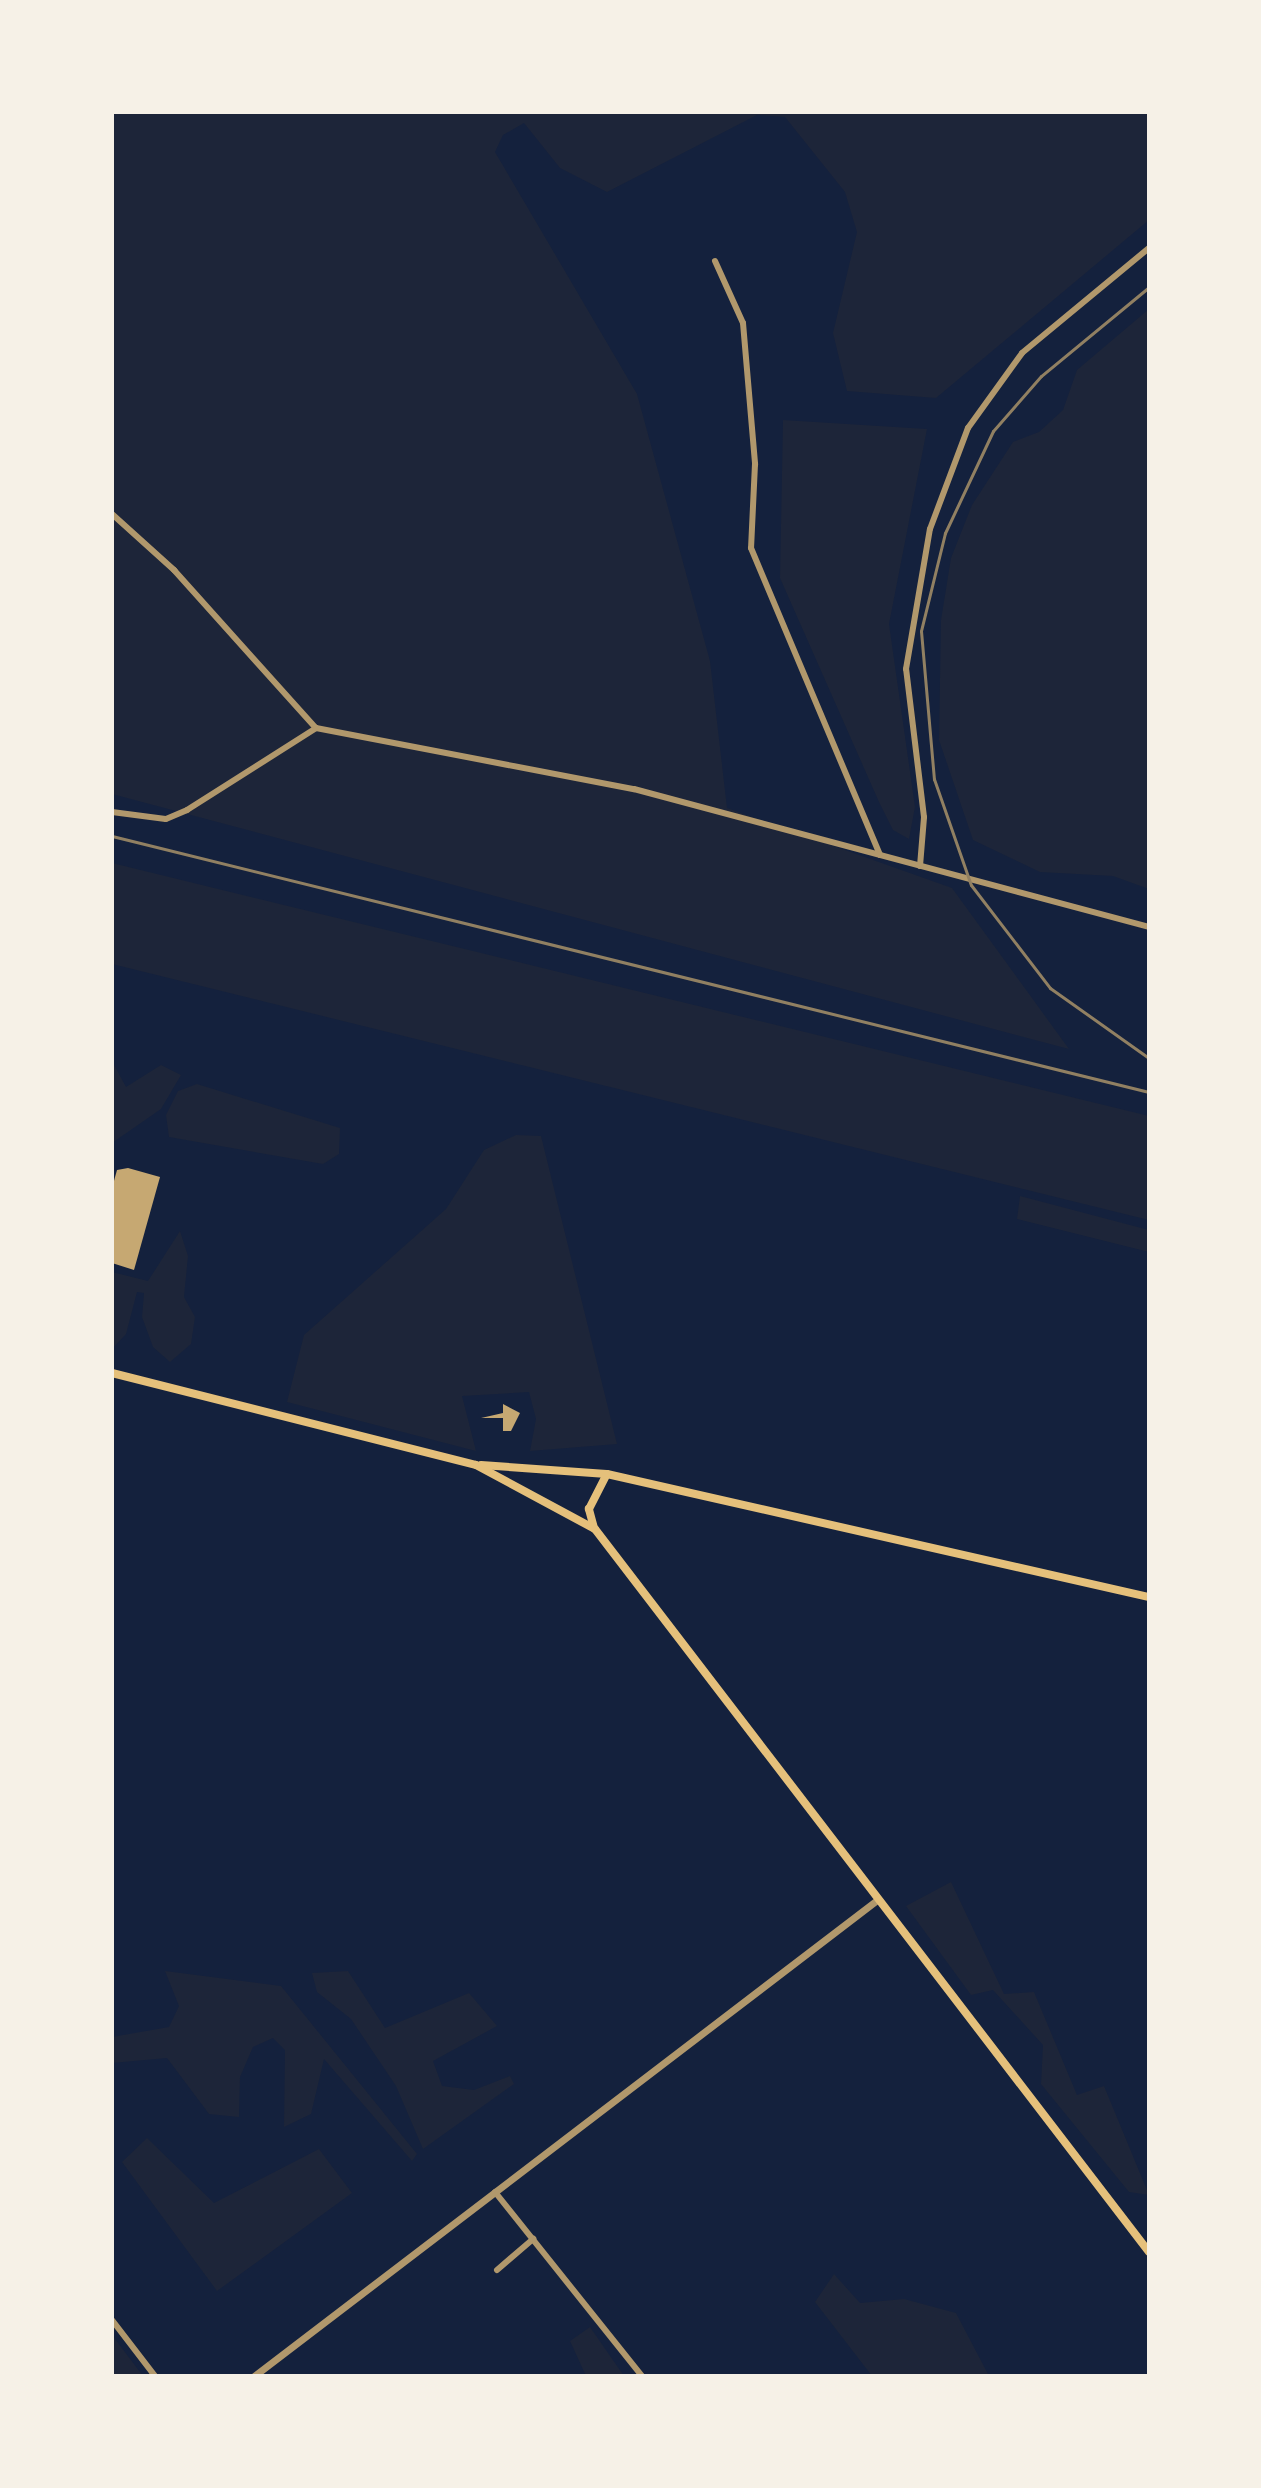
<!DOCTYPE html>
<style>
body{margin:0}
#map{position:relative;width:1261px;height:2488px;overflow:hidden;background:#14213d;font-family:"Exo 2",sans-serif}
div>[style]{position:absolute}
.green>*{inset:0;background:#1d2539}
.building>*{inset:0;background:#c6a872}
.minor>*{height:6px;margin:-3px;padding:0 3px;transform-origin:3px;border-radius:3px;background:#b1986c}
.tertiary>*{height:7px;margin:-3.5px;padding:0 3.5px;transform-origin:3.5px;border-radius:3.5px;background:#b1986c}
.secondary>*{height:8px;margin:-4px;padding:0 4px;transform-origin:4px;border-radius:4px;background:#e5c07b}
.rail>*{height:3px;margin:-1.5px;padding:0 1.5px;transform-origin:1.5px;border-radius:1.5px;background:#918062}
span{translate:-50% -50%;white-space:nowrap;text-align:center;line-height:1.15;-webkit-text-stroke:8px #f6f1e7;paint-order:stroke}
.frame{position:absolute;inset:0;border:114px solid #f6f1e7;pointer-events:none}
</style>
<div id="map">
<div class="green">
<div style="clip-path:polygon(112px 112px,1149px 112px,1149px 220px,936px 398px,847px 391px,833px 333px,857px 232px,845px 192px,785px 117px,757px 115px,607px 192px,560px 168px,524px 123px,503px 135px,495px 152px,637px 394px,710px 661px,727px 808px,952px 888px,1069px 1049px,112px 794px)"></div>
<div style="clip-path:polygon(1149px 309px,1149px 889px,1113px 876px,1040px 872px,973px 840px,939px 740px,941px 620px,951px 558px,972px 505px,1013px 442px,1039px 432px,1063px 410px,1077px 370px)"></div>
<div style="clip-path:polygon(783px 420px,927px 429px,889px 624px,915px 807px,909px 839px,893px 830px,879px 802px,780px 578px)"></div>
<div style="clip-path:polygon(112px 863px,1149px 1116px,1149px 1220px,112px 964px)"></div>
<div style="clip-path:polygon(112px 1061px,126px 1087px,161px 1065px,181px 1075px,161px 1109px,112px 1143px)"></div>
<div style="clip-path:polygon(197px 1084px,340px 1128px,339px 1154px,323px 1164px,169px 1137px,166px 1115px,178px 1091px)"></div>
<div style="clip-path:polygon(516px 1135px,541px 1136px,617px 1444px,530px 1451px,536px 1419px,529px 1392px,462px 1396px,476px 1451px,287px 1402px,304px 1335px,446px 1209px,484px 1150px)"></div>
<div style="clip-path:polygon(1020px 1196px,1149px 1230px,1149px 1252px,1017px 1219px)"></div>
<div style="clip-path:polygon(180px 1231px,188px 1256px,184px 1297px,195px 1317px,191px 1344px,170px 1362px,153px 1347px,142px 1317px,144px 1293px,137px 1292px,126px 1334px,112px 1349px,112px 1272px,148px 1281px)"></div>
<div style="clip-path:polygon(951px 1882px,1004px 1994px,1034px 1992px,1077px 2095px,1104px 2086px,1149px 2195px,1129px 2192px,1041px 2084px,1043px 2045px,993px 1990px,971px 1995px,906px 1906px)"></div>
<div style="clip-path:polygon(165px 1971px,281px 1986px,417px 2154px,412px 2161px,324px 2059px,311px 2114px,284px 2127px,285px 2050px,273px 2038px,253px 2047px,240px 2077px,239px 2117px,209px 2114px,167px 2058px,112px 2063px,112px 2037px,169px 2027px,179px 2006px)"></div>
<div style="clip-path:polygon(348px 1971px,385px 2028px,469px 1993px,497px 2026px,433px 2061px,442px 2086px,474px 2090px,510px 2076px,514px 2084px,423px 2149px,396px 2086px,351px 2019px,317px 1992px,312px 1973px)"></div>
<div style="clip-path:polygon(147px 2138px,214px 2203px,319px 2149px,352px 2193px,217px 2291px,122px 2162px)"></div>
<div style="clip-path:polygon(834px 2274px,860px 2303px,904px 2299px,956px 2313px,989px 2376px,872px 2376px,815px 2302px)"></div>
<div style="clip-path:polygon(590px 2327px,624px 2376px,586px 2376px,570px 2341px)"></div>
<div style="clip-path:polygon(112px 2335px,143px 2376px,112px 2376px)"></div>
</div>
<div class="building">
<div style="clip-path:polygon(128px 1168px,160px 1177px,134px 1270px,112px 1263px,112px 1188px,117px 1170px)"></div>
<div style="clip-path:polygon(503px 1404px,520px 1413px,511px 1431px,503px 1431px,503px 1418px,481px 1418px,503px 1413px)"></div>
</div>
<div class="minor">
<div style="left:715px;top:261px;width:68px;rotate:65.7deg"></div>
<div style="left:743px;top:323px;width:142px;rotate:85.1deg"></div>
<div style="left:755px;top:464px;width:84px;rotate:92.7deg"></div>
<div style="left:751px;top:548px;width:333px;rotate:67.2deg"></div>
<div style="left:112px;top:514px;width:84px;rotate:42.1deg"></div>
<div style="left:174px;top:570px;width:212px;rotate:48.1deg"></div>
<div style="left:112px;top:812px;width:54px;rotate:7.4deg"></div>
<div style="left:166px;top:819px;width:23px;rotate:-23deg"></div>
<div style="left:187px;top:810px;width:153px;rotate:-32.4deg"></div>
<div style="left:316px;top:728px;width:324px;rotate:10.9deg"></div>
<div style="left:634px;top:789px;width:533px;rotate:15deg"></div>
<div style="left:920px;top:866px;width:49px;rotate:-85.3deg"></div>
<div style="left:924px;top:817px;width:149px;rotate:-96.9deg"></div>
<div style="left:906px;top:669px;width:142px;rotate:-80.3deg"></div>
<div style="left:930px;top:529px;width:108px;rotate:-69.4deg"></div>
<div style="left:968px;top:428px;width:92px;rotate:-54.2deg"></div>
<div style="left:1022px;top:353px;width:165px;rotate:-39.6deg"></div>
<div style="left:495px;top:2192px;width:236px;rotate:51.4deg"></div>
<div style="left:497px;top:2270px;width:48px;rotate:-40.7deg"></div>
<div style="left:112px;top:2320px;width:71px;rotate:52.5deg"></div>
</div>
<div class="tertiary">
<div style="left:254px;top:2376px;width:784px;rotate:-37.38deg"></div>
</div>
<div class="secondary">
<div style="left:112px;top:1373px;width:375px;rotate:14.2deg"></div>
<div style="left:476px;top:1465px;width:135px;rotate:28.3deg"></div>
<div style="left:595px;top:1529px;width:911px;rotate:52.54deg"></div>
<div style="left:481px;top:1465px;width:126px;rotate:4.1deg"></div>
<div style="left:607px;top:1474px;width:556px;rotate:12.79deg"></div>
<div style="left:594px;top:1528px;width:20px;rotate:-105deg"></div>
<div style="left:589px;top:1509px;width:39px;rotate:-63deg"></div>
</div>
<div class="rail">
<div style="left:1149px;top:287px;width:140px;rotate:140.5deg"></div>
<div style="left:1041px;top:376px;width:73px;rotate:131.1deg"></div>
<div style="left:993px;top:431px;width:113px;rotate:115.2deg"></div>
<div style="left:945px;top:533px;width:101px;rotate:103.8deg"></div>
<div style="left:921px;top:631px;width:149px;rotate:85deg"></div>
<div style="left:934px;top:779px;width:112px;rotate:70.8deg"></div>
<div style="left:971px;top:885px;width:130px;rotate:52.5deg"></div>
<div style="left:1050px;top:988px;width:121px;rotate:35.3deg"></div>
<div style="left:112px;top:836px;width:1068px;rotate:13.87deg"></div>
</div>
<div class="frame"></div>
</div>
